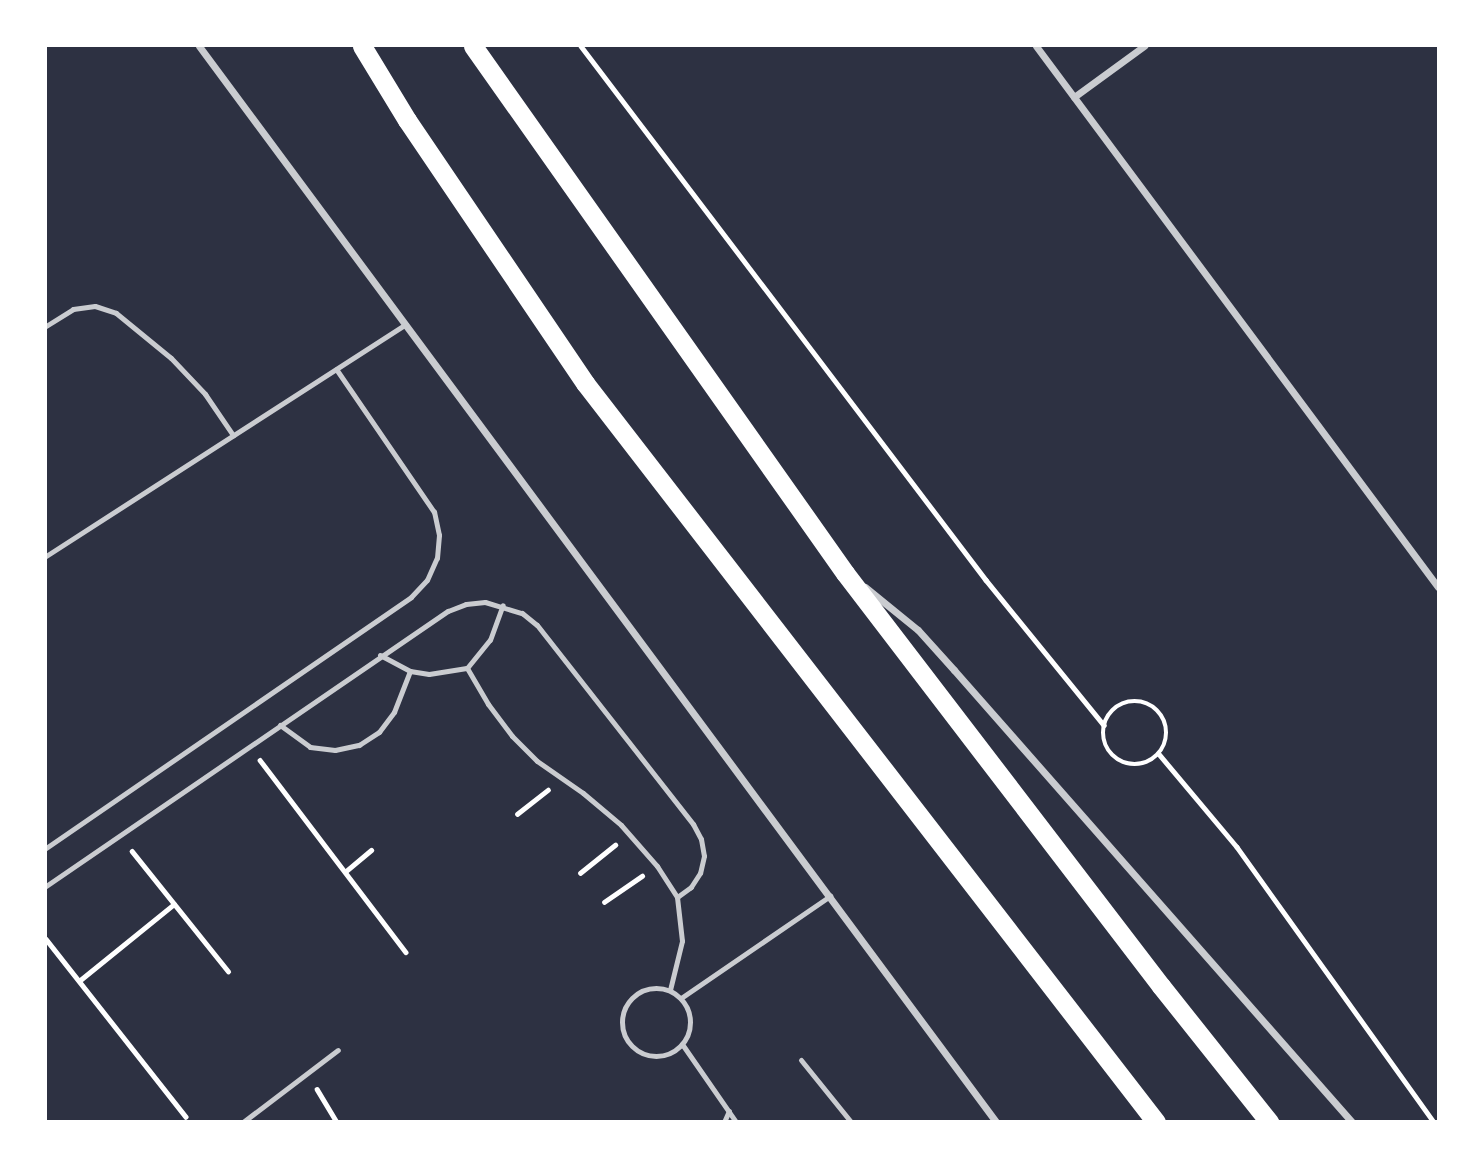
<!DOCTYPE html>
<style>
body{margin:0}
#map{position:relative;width:1484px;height:1167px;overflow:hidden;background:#2d3142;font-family:"Varela Round",sans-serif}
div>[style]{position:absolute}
.path>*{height:4.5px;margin:-2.25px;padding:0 2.25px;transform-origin:2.25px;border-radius:2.25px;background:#fff}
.path>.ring{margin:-2.25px;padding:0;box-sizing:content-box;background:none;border:4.5px solid #fff;border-radius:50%}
.service>*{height:5px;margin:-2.5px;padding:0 2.5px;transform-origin:2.5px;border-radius:2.5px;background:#caccd0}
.service>.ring{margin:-2.5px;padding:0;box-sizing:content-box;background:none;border:5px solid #caccd0;border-radius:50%}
.minor>*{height:7px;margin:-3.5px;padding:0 3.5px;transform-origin:3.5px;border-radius:3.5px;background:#caccd0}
.trunk>*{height:19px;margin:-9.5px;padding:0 9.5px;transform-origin:9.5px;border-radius:9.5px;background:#fff}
span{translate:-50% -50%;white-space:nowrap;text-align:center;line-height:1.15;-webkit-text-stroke:5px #fff;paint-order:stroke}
.frame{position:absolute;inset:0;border:47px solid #fff;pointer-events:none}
</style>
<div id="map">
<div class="path">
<div style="left:581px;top:46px;width:670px;rotate:52.82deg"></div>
<div style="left:986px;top:580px;width:187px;rotate:50.9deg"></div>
<div class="ring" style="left:1103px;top:701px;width:59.5px;height:59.5px"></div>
<div style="left:1159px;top:754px;width:121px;rotate:50deg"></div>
<div style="left:1237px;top:847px;width:338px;rotate:54.4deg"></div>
<div style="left:260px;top:760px;width:241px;rotate:52.8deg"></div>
<div style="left:517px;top:814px;width:39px;rotate:-38deg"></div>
<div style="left:132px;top:851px;width:154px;rotate:51.3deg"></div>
<div style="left:345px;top:872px;width:34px;rotate:-40deg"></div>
<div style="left:580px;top:873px;width:45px;rotate:-38.7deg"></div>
<div style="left:604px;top:902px;width:46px;rotate:-34.4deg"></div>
<div style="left:46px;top:939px;width:226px;rotate:51.8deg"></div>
<div style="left:79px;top:981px;width:122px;rotate:-39deg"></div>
<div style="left:317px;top:1089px;width:39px;rotate:59deg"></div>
</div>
<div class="service">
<div style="left:46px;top:326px;width:32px;rotate:-32deg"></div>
<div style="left:73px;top:309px;width:22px;rotate:-8deg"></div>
<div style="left:95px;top:306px;width:22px;rotate:18deg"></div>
<div style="left:116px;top:313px;width:71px;rotate:39.3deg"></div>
<div style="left:171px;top:358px;width:50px;rotate:46.6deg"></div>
<div style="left:205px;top:394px;width:50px;rotate:55.7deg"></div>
<div style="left:46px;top:556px;width:428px;rotate:-32.8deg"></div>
<div style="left:380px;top:655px;width:34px;rotate:28deg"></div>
<div style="left:410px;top:671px;width:19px;rotate:9deg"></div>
<div style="left:429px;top:674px;width:38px;rotate:-9deg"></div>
<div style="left:467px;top:668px;width:36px;rotate:-51deg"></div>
<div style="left:490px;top:640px;width:37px;rotate:-70deg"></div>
<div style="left:467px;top:668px;width:42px;rotate:59.7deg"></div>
<div style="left:488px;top:704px;width:40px;rotate:53deg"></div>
<div style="left:512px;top:736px;width:35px;rotate:45deg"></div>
<div style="left:537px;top:761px;width:56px;rotate:34.8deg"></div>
<div style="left:583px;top:793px;width:50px;rotate:40.1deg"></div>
<div style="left:621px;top:825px;width:55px;rotate:48.7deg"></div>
<div style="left:657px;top:866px;width:37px;rotate:57deg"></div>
<div style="left:677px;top:897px;width:44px;rotate:83.5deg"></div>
<div style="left:682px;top:941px;width:50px;rotate:103.8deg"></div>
<div style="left:280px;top:725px;width:37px;rotate:36deg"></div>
<div style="left:310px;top:747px;width:25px;rotate:7deg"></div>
<div style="left:335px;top:750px;width:25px;rotate:-12deg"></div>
<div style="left:359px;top:745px;width:24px;rotate:-33deg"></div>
<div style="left:379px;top:732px;width:25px;rotate:-53deg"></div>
<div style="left:394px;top:712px;width:44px;rotate:-68.7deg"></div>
<div style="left:46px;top:848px;width:443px;rotate:-34.5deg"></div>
<div style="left:411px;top:597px;width:23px;rotate:-47deg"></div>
<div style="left:427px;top:580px;width:24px;rotate:-66deg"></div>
<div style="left:437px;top:558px;width:23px;rotate:-85deg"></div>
<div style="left:439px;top:535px;width:24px;rotate:-102deg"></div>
<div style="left:434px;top:512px;width:173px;rotate:-124.4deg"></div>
<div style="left:46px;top:886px;width:487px;rotate:-34.4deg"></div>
<div style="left:448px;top:611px;width:19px;rotate:-21deg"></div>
<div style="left:466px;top:604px;width:19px;rotate:-6deg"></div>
<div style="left:485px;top:602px;width:39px;rotate:17deg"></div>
<div style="left:522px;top:613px;width:19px;rotate:39deg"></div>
<div style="left:537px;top:625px;width:253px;rotate:51.9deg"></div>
<div style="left:693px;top:824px;width:17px;rotate:62deg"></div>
<div style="left:701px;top:839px;width:17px;rotate:80deg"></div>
<div style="left:704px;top:856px;width:17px;rotate:103deg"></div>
<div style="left:700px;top:873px;width:17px;rotate:123deg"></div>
<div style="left:691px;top:887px;width:17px;rotate:144deg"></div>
<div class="ring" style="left:622px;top:988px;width:63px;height:63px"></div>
<div style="left:681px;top:998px;width:181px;rotate:-34.4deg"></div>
<div style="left:682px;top:1044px;width:95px;rotate:55.3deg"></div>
<div style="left:801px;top:1060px;width:80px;rotate:51.1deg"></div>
<div style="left:243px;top:1122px;width:119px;rotate:-37.2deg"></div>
<div style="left:724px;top:1122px;width:12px;rotate:-66deg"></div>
</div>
<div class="minor">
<div style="left:199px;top:46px;width:1339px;rotate:53.47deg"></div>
<div style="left:1036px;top:46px;width:674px;rotate:53.39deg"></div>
<div style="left:1074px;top:97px;width:87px;rotate:-36.1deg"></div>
<div style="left:865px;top:587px;width:68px;rotate:39.1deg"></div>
<div style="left:918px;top:630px;width:54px;rotate:48deg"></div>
<div style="left:954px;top:670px;width:602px;rotate:48.64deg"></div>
</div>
<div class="trunk">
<div style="left:362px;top:46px;width:87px;rotate:58.7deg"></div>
<div style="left:407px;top:120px;width:318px;rotate:55.9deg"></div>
<div style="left:585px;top:383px;width:934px;rotate:52.31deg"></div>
<div style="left:473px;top:46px;width:645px;rotate:54.78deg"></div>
<div style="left:845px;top:573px;width:520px;rotate:52.58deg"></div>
<div style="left:1161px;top:986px;width:174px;rotate:51.5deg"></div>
</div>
<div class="frame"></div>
</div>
